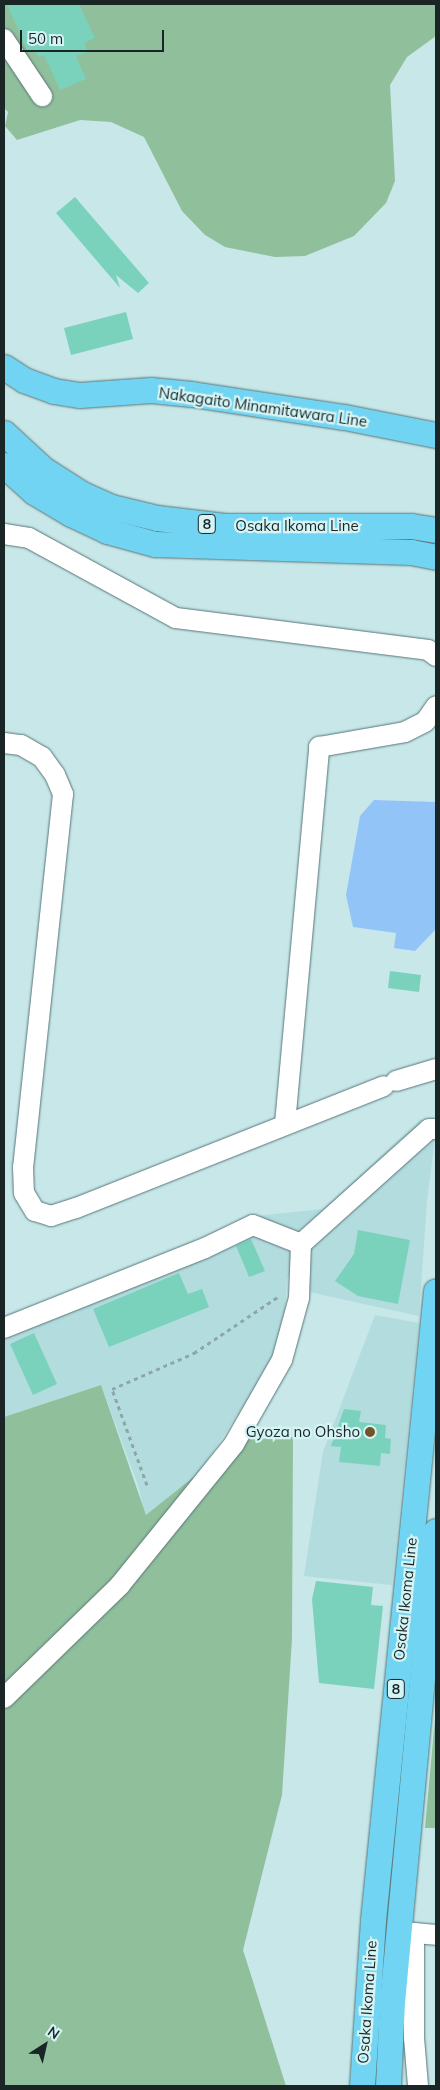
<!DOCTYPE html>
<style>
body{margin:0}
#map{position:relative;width:440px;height:2090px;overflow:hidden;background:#c7e7e9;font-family:Mulish,sans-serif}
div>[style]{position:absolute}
.built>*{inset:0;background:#b3dcdf}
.green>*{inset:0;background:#90bf9b}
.water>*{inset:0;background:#93c4f8}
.building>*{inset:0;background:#7ad2bc}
.path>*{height:3px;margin-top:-1.5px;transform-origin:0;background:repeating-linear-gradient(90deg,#8da6a8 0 4px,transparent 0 8px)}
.roads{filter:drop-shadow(0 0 1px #587577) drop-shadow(0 0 1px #587577)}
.minor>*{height:20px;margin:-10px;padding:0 10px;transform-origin:10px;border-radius:10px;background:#fff}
.major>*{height:25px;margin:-12.5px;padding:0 12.5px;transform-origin:12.5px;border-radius:12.5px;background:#71d4f2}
.dots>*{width:14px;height:14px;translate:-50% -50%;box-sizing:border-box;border:2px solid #d4f4f6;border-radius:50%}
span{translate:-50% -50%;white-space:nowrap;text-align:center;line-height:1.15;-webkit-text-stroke:4.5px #d4f4f6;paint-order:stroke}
.shield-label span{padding:1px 4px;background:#d4f4f6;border:1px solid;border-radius:4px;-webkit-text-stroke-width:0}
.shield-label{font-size:14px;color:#1a2626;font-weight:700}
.street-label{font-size:15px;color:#1a2626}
.poi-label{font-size:15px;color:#1a2626}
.right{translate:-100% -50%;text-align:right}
.frame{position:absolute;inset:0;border:5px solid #1a2626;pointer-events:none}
.north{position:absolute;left:20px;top:2020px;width:50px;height:50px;-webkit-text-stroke:4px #d4f4f6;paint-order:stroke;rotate:35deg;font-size:14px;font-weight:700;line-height:20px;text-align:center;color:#1a2626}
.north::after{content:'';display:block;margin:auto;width:18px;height:22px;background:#1a2626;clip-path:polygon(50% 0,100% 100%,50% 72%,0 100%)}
.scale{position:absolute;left:20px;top:30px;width:144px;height:22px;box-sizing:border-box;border:2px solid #1a2626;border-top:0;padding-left:6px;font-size:15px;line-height:18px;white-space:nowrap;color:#1a2626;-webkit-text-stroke:4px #d4f4f6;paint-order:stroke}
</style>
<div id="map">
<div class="built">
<div style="clip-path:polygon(421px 1119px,435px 1138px,427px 1201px,419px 1316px,309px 1292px,294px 1273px,287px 1278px,284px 1320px,268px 1369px,199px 1473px,148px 1532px,139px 1488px,101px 1385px,4px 1417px,4px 1321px,203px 1240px,248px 1217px,323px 1209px)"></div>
<div style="clip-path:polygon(375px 1315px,419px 1323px,392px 1585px,304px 1576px,323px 1452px)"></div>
</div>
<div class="green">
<div style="clip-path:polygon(4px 4px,436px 4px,436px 36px,407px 57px,390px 85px,395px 181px,386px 203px,354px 236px,305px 256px,275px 257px,225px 247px,205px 235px,182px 211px,144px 137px,111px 122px,80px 120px,17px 140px,5px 126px,8px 112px,4px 108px)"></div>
<div style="clip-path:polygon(101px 1385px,146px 1515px,240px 1440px,293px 1437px,292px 1639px,282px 1795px,243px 1950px,286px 2086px,4px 2086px,4px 1417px)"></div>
<div style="clip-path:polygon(436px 1708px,436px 1828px,425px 1828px)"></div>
</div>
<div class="water">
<div style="clip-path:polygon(374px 800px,436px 802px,436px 929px,415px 951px,394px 948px,396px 933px,353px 927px,346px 895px,360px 816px)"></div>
</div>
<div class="building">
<div style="clip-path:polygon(7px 4px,79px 4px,95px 38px,84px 43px,88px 52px,76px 56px,86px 79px,60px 90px,44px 55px,38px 57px,34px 49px,28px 52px)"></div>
<div style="clip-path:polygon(75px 197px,149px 283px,138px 293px,116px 275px,120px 288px,56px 213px)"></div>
<div style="clip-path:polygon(126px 312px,133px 339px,71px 355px,64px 328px)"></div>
<div style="clip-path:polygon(390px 971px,421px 975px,419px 992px,388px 988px)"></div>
<div style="clip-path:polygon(358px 1230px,410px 1240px,398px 1304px,358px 1296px,335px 1281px,354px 1254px)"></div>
<div style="clip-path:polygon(251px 1239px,265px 1271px,249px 1277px,236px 1246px)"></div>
<div style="clip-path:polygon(179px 1273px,188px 1294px,202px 1289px,209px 1307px,109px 1347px,93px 1309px)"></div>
<div style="clip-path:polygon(34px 1333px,57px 1384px,33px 1395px,10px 1344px)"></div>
<div style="clip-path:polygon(344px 1409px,361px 1411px,359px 1422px,386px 1425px,385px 1438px,391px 1439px,390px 1454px,381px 1453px,380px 1466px,339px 1462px,341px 1447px,331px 1446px)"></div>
<div style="clip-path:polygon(316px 1581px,373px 1587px,371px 1605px,383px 1606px,374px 1689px,319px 1683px,312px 1599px)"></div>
</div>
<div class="path">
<div style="left:147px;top:1485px;width:102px;rotate:-110deg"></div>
<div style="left:112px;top:1389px;width:90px;rotate:-23.7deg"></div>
<div style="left:194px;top:1353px;width:102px;rotate:-33.8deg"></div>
</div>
<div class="roads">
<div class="minor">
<div style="left:4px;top:39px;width:69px;rotate:56.3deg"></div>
<div style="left:4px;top:534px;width:25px;rotate:9deg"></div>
<div style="left:29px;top:538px;width:167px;rotate:28.6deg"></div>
<div style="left:176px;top:618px;width:254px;rotate:7.2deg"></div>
<div style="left:428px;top:650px;width:10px;rotate:37deg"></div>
<div style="left:4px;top:743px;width:17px;rotate:7deg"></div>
<div style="left:21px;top:745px;width:24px;rotate:30deg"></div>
<div style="left:42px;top:757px;width:22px;rotate:54deg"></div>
<div style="left:55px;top:775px;width:21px;rotate:67deg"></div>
<div style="left:63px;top:794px;width:375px;rotate:96.1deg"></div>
<div style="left:23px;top:1167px;width:26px;rotate:88deg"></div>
<div style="left:24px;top:1193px;width:21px;rotate:59deg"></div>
<div style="left:35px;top:1211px;width:17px;rotate:17deg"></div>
<div style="left:51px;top:1216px;width:26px;rotate:-18deg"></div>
<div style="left:76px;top:1208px;width:331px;rotate:-21.6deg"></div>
<div style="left:396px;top:1081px;width:42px;rotate:-16.7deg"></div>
<div style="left:285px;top:1124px;width:379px;rotate:-84.8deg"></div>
<div style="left:319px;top:747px;width:87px;rotate:-9.9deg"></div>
<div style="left:405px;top:732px;width:22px;rotate:-27deg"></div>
<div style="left:425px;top:722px;width:19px;rotate:-55deg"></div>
<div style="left:4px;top:1328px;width:216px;rotate:-21.7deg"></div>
<div style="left:205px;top:1248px;width:53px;rotate:-25.6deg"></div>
<div style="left:253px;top:1225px;width:52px;rotate:21.6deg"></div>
<div style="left:4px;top:1698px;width:162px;rotate:-44.2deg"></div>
<div style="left:120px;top:1585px;width:181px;rotate:-51deg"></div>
<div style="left:234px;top:1444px;width:97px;rotate:-60.3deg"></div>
<div style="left:282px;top:1360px;width:64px;rotate:-74.7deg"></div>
<div style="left:299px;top:1298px;width:54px;rotate:-87.9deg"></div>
<div style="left:301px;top:1244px;width:172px;rotate:-41.9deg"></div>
<div style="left:429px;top:1129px;width:7px"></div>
<div style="left:403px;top:1932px;width:33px;rotate:5deg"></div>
<div style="left:414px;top:1933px;width:105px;rotate:90deg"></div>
<div style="left:414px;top:2038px;width:48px;rotate:85.2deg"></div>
</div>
<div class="major">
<div style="left:4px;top:367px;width:24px;rotate:33deg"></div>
<div style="left:24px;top:380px;width:32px;rotate:20deg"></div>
<div style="left:54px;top:391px;width:26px;rotate:9deg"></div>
<div style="left:80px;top:395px;width:71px;rotate:-4deg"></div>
<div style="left:151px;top:390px;width:41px;rotate:5.6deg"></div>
<div style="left:192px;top:394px;width:154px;rotate:8.6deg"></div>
<div style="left:344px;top:417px;width:94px;rotate:11.1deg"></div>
<div style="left:4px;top:433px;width:53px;rotate:42.7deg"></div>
<div style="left:43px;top:469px;width:46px;rotate:32.7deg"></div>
<div style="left:82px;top:494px;width:32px;rotate:24deg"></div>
<div style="left:111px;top:507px;width:47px;rotate:13.4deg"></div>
<div style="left:157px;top:518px;width:68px;rotate:6.7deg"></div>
<div style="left:225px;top:526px;width:186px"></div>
<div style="left:411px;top:526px;width:25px;rotate:9deg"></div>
<div style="left:4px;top:465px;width:40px;rotate:42deg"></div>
<div style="left:34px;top:492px;width:43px;rotate:30.7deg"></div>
<div style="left:71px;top:514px;width:40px;rotate:25deg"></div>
<div style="left:107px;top:531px;width:50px;rotate:15.2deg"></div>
<div style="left:155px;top:544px;width:256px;rotate:1.8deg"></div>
<div style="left:411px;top:552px;width:25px;rotate:11deg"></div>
<div style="left:362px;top:2086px;width:166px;rotate:-86.2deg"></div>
<div style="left:373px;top:1920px;width:632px;rotate:-84.28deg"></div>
<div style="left:388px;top:2086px;width:84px;rotate:-87.3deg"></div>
<div style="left:392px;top:2002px;width:473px;rotate:-84.7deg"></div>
</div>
</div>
<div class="dots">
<div style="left:370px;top:1432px;background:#715528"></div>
</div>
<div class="shield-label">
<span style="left:207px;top:524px">8</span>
<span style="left:396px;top:1689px">8</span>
</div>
<div class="street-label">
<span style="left:263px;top:407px;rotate:8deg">Nakagaito Minamitawara Line</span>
<span style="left:297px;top:526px">Osaka Ikoma Line</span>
<span style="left:405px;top:1599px;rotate:-84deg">Osaka Ikoma Line</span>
<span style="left:367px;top:2002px;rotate:-86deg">Osaka Ikoma Line</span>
</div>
<div class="poi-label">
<span class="right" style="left:360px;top:1432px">Gyoza no Ohsho</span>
</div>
<div class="frame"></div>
<div class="north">N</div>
<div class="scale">50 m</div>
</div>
